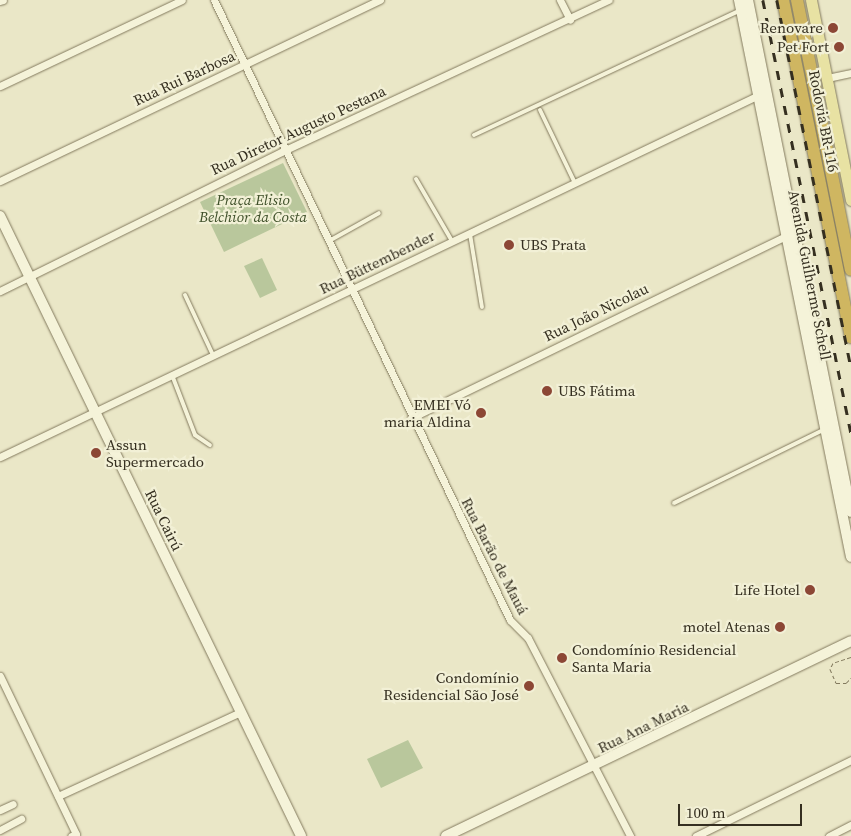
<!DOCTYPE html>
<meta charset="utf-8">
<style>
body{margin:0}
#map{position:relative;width:851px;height:836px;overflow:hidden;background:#eae7c7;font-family:"Source Serif 4",serif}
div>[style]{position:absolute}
.green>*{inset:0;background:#b9c79c}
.path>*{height:1px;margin-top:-0.5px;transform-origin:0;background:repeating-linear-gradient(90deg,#837a5e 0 4px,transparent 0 6.5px)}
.roads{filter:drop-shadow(0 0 1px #837a5e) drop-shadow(0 0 1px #837a5e)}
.lane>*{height:4px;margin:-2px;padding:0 2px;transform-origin:2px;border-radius:2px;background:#f5f3d9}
.street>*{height:7px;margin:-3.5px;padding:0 3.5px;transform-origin:3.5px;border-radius:3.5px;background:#f5f3d9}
.secondary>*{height:10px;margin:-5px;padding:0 5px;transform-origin:5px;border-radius:5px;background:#f5f3d9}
.primary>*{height:11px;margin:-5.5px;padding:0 5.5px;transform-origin:5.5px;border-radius:5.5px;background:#e8e2a3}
.highway>*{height:12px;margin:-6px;padding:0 6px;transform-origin:6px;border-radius:6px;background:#cfb661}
.rail>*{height:2.5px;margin-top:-1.25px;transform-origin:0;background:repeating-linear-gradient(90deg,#352f20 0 9px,transparent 0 18px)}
.dots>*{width:14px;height:14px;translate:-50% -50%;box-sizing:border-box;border:2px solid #f2f0d6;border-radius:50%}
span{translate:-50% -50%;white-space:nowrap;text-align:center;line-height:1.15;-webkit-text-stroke:4.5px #f2f0d6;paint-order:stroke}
.poi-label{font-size:15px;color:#352f20}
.right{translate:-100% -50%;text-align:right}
.left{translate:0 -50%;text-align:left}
.street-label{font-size:15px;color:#352f20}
.park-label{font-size:15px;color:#3e4f29;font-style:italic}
.scale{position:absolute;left:678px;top:804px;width:124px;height:22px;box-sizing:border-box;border:2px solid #352f20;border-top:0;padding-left:6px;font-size:15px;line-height:18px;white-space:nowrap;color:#352f20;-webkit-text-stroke:4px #f2f0d6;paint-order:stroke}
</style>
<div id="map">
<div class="green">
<div style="clip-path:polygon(283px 163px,307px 212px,224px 252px,200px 202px)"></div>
<div style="clip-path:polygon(262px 258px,277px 290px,260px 298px,244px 266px)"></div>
<div style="clip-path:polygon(408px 740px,423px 768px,381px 788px,367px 759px)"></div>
</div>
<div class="path">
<div style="left:851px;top:657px;width:19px;rotate:162deg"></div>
<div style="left:833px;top:663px;width:7px;rotate:117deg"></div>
<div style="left:830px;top:669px;width:15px;rotate:67deg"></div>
<div style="left:836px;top:683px;width:10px"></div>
<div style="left:846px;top:683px;width:7px;rotate:-45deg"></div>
</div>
<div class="roads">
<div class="lane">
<div style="left:540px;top:110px;width:81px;rotate:64.4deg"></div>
<div style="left:474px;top:135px;width:295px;rotate:-25.1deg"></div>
<div style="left:416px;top:179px;width:72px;rotate:59.9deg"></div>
<div style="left:470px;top:234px;width:74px;rotate:80.7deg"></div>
<div style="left:329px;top:241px;width:57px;rotate:-29.2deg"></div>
<div style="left:185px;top:295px;width:66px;rotate:65deg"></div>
<div style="left:172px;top:375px;width:64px;rotate:69deg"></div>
<div style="left:195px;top:435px;width:18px;rotate:34deg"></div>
<div style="left:674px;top:503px;width:168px;rotate:-26.1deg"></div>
</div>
<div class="street">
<div style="left:214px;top:0;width:687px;rotate:64.48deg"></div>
<div style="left:510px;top:620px;width:25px;rotate:45deg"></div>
<div style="left:528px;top:638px;width:223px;rotate:62.7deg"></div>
<div style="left:560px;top:0;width:22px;rotate:63deg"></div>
<div style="left:0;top:1px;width:3px;rotate:-18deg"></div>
<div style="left:827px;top:78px;width:25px;rotate:-12deg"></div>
<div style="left:0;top:86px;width:201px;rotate:-25.3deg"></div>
<div style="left:0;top:181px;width:421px;rotate:-25.5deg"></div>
<div style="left:0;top:291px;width:316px;rotate:-26.3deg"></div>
<div style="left:283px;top:151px;width:359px;rotate:-24.9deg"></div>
<div style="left:411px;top:418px;width:421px;rotate:-25.9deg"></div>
<div style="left:0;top:457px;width:843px;rotate:-25.5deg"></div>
<div style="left:0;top:676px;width:175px;rotate:64.3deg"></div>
<div style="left:76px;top:834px;width:5px;rotate:158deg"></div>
<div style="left:58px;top:796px;width:201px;rotate:-24.7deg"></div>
<div style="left:0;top:810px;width:14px;rotate:-25deg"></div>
<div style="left:0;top:830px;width:24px;rotate:-28deg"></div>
<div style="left:696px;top:836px;width:173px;rotate:-26.1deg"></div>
<div style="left:829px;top:836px;width:25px;rotate:-27deg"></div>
</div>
<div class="secondary">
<div style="left:739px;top:0;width:568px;rotate:78.63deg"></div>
<div style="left:748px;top:0;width:522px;rotate:78.63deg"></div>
<div style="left:0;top:216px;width:689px;rotate:64.1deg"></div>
<div style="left:446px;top:836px;width:449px;rotate:-25.7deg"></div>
</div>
<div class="primary">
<div style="left:811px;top:0;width:204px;rotate:78.7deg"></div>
</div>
<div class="highway">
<div style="left:783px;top:0;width:344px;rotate:78.6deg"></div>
<div style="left:797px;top:0;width:275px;rotate:78.7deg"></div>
</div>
</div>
<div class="rail">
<div style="left:763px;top:0;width:442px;rotate:78.5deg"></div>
<div style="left:777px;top:0;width:373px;rotate:78.6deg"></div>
</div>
<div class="dots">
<div style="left:833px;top:28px;background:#8c4735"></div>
<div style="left:839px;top:47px;background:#8c4735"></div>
<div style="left:509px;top:245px;background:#8c4735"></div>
<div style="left:547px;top:391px;background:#8c4735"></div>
<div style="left:481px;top:413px;background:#8c4735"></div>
<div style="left:96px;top:453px;background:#8c4735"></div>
<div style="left:810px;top:590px;background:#8c4735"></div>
<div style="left:780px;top:627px;background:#8c4735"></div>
<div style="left:562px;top:658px;background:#8c4735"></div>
<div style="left:529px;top:686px;background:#8c4735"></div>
</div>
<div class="poi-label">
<span class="right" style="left:823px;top:28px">Renovare</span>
<span class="right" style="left:829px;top:47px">Pet Fort</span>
<span class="left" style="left:520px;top:245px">UBS Prata</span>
<span class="left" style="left:558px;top:391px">UBS Fátima</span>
<span class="right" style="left:471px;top:413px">EMEI Vó<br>maria Aldina</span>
<span class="left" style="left:106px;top:453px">Assun<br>Supermercado</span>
<span class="right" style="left:800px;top:590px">Life Hotel</span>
<span class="right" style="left:770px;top:627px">motel Atenas</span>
<span class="left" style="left:572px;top:658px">Condomínio Residencial<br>Santa Maria</span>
<span class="right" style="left:519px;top:686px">Condomínio<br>Residencial São José</span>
</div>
<div class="street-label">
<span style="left:184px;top:78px;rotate:-25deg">Rua Rui Barbosa</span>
<span style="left:824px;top:121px;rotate:79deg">Rodovia BR-116</span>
<span style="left:298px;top:130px;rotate:-25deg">Rua Diretor Augusto Pestana</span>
<span style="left:377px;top:262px;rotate:-26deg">Rua Büttembender</span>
<span style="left:810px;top:275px;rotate:79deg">Avenida Guilherme Schell</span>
<span style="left:596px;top:312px;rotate:-26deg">Rua João Nicolau</span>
<span style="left:164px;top:520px;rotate:64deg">Rua Cairú</span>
<span style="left:495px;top:556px;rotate:63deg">Rua Barão de Mauá</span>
<span style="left:643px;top:727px;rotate:-26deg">Rua Ana Maria</span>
</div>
<div class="park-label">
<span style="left:253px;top:208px">Praça Elisio<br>Belchior da Costa</span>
</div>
<div class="scale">100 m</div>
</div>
